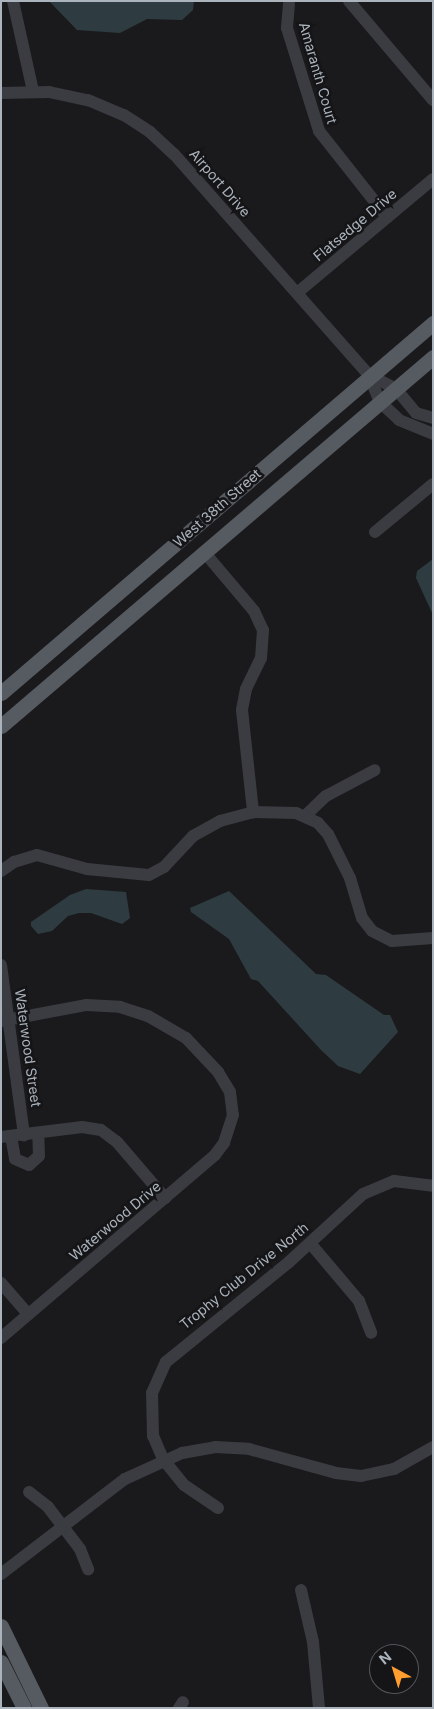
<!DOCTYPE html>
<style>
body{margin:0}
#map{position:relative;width:434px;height:1709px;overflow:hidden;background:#1a1a1c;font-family:Inter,sans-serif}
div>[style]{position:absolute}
.water>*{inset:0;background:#2e3c42}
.minor>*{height:12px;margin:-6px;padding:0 6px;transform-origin:6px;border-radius:6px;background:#3a3c42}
.major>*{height:15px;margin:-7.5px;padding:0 7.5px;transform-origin:7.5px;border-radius:7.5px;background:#565a61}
span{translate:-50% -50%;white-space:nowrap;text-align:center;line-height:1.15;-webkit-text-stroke:5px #151517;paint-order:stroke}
.street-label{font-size:14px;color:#abb3bd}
.frame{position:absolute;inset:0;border:2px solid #abb3bd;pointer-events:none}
.north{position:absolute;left:369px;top:1644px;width:50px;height:50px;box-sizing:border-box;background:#151517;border:1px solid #515459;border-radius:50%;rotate:321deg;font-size:14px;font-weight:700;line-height:20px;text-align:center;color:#abb3bd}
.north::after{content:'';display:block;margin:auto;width:18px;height:22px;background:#ff9e2f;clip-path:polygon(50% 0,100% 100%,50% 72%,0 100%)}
</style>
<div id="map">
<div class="water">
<div style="clip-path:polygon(49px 1px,194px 1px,193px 10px,182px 20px,147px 19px,120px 33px,77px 30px)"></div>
<div style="clip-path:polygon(433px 559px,433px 615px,416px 578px,417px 571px)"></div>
<div style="clip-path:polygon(86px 889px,126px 892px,130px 918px,122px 924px,91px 913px,79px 913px,68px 916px,52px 931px,38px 934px,31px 926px,31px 922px,70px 895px)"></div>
<div style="clip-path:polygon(229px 891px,316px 974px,326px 975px,384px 1015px,390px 1015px,398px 1032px,360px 1074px,338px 1066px,321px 1050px,258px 981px,251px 979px,229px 939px,191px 912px,190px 908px)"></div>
</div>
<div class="minor">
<div style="left:13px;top:1px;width:92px;rotate:77.5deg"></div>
<div style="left:349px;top:1px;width:130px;rotate:49.7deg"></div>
<div style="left:289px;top:4px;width:24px;rotate:95deg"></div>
<div style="left:287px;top:28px;width:108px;rotate:72.7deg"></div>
<div style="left:319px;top:131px;width:110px;rotate:51.7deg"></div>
<div style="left:1px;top:93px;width:48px;rotate:-1.2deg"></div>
<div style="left:49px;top:92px;width:40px;rotate:12deg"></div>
<div style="left:88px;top:100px;width:39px;rotate:23deg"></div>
<div style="left:124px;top:115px;width:31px;rotate:33deg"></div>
<div style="left:150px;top:132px;width:33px;rotate:43deg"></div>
<div style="left:174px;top:154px;width:295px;rotate:48.6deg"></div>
<div style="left:369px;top:375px;width:29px;rotate:68deg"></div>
<div style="left:380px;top:402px;width:26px;rotate:43deg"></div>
<div style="left:399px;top:420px;width:37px;rotate:22deg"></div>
<div style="left:297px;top:293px;width:177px;rotate:-40deg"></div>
<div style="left:369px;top:375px;width:30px;rotate:27deg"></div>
<div style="left:396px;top:389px;width:31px;rotate:50deg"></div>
<div style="left:416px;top:413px;width:18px;rotate:16deg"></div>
<div style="left:375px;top:532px;width:75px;rotate:-39.6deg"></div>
<div style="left:205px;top:553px;width:76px;rotate:49.8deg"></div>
<div style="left:254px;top:611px;width:21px;rotate:65deg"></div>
<div style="left:263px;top:630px;width:28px;rotate:94deg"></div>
<div style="left:261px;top:658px;width:34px;rotate:116deg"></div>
<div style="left:246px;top:689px;width:21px;rotate:101deg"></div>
<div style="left:242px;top:710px;width:103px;rotate:83.8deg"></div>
<div style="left:305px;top:816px;width:29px;rotate:-44deg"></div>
<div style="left:326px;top:796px;width:55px;rotate:-28deg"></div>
<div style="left:1px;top:871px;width:16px;rotate:-35deg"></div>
<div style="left:14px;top:862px;width:24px;rotate:-17deg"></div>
<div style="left:37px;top:855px;width:52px;rotate:15.6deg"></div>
<div style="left:87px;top:869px;width:62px;rotate:5.5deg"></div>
<div style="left:149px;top:875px;width:17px;rotate:-28deg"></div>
<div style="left:164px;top:867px;width:42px;rotate:-46.9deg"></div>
<div style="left:193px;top:836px;width:31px;rotate:-29deg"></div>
<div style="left:220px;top:821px;width:34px;rotate:-15deg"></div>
<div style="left:253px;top:812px;width:43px;rotate:1.3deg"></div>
<div style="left:296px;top:813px;width:24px;rotate:24deg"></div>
<div style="left:318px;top:823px;width:15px;rotate:48deg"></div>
<div style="left:328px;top:834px;width:49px;rotate:63.4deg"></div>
<div style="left:350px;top:878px;width:42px;rotate:73.3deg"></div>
<div style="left:362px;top:918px;width:16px;rotate:52deg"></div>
<div style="left:372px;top:931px;width:22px;rotate:27deg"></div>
<div style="left:392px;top:941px;width:41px;rotate:-4.2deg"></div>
<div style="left:1px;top:965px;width:172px;rotate:82.3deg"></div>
<div style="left:1px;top:1021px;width:86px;rotate:-10.7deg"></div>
<div style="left:86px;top:1005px;width:34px;rotate:3deg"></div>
<div style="left:120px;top:1007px;width:29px;rotate:18deg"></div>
<div style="left:148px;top:1016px;width:44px;rotate:30.1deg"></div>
<div style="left:186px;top:1038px;width:47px;rotate:46.7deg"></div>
<div style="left:218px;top:1072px;width:23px;rotate:59deg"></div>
<div style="left:230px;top:1092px;width:23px;rotate:83deg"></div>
<div style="left:233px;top:1115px;width:29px;rotate:108deg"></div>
<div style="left:224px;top:1143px;width:15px;rotate:127deg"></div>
<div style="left:215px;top:1155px;width:282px;rotate:139.5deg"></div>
<div style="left:11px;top:1136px;width:23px;rotate:80deg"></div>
<div style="left:15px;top:1159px;width:15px;rotate:23deg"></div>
<div style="left:29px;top:1165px;width:13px;rotate:-42deg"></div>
<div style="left:39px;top:1156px;width:23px;rotate:-92deg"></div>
<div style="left:1px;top:1137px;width:82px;rotate:-7deg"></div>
<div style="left:82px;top:1127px;width:19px;rotate:9deg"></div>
<div style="left:101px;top:1130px;width:20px;rotate:37deg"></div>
<div style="left:117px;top:1142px;width:74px;rotate:49.4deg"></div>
<div style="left:310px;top:1243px;width:76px;rotate:49.8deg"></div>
<div style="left:359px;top:1301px;width:34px;rotate:69deg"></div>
<div style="left:1px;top:1283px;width:41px;rotate:48.9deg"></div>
<div style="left:29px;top:1492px;width:24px;rotate:38deg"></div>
<div style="left:48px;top:1507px;width:53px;rotate:52.7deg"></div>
<div style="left:80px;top:1549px;width:22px;rotate:68deg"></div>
<div style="left:218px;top:1508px;width:41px;rotate:-145.9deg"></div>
<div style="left:184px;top:1485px;width:33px;rotate:-129deg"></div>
<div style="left:163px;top:1459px;width:25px;rotate:-113deg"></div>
<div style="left:153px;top:1436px;width:43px;rotate:-91.3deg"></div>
<div style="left:152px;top:1393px;width:34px;rotate:-66deg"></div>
<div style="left:166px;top:1362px;width:159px;rotate:-39.1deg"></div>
<div style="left:289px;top:1262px;width:100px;rotate:-42.6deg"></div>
<div style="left:363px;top:1194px;width:34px;rotate:-23deg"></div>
<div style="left:394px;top:1181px;width:39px;rotate:7deg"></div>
<div style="left:1px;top:1574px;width:156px;rotate:-37.5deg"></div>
<div style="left:125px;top:1479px;width:63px;rotate:-24.5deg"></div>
<div style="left:182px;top:1453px;width:34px;rotate:-10deg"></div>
<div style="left:215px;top:1447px;width:34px;rotate:3deg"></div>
<div style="left:249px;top:1449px;width:90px;rotate:15.4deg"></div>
<div style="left:336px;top:1473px;width:25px;rotate:7deg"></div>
<div style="left:361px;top:1476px;width:34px;rotate:-12deg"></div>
<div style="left:394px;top:1469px;width:45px;rotate:-29.4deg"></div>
<div style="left:301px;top:1590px;width:53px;rotate:77deg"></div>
<div style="left:313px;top:1642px;width:66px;rotate:84.8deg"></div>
<div style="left:179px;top:1708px;width:7px;rotate:-56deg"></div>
</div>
<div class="major">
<div style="left:1px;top:693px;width:569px;rotate:-40.58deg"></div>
<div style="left:1px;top:726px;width:568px;rotate:-40.5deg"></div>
<div style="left:1px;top:1626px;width:91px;rotate:64deg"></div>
<div style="left:1px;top:1662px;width:51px;rotate:63.4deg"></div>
</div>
<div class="street-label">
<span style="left:318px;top:73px;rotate:74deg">Amaranth Court</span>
<span style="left:220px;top:183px;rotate:49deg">Airport Drive</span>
<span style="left:355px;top:225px;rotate:-40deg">Flatsedge Drive</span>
<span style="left:217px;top:508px;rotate:-41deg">West 38th Street</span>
<span style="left:28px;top:1048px;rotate:82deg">Waterwood Street</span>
<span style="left:115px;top:1221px;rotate:-40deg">Waterwood Drive</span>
<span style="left:244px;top:1276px;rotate:-39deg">Trophy Club Drive North</span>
</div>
<div class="frame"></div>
<div class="north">N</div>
</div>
